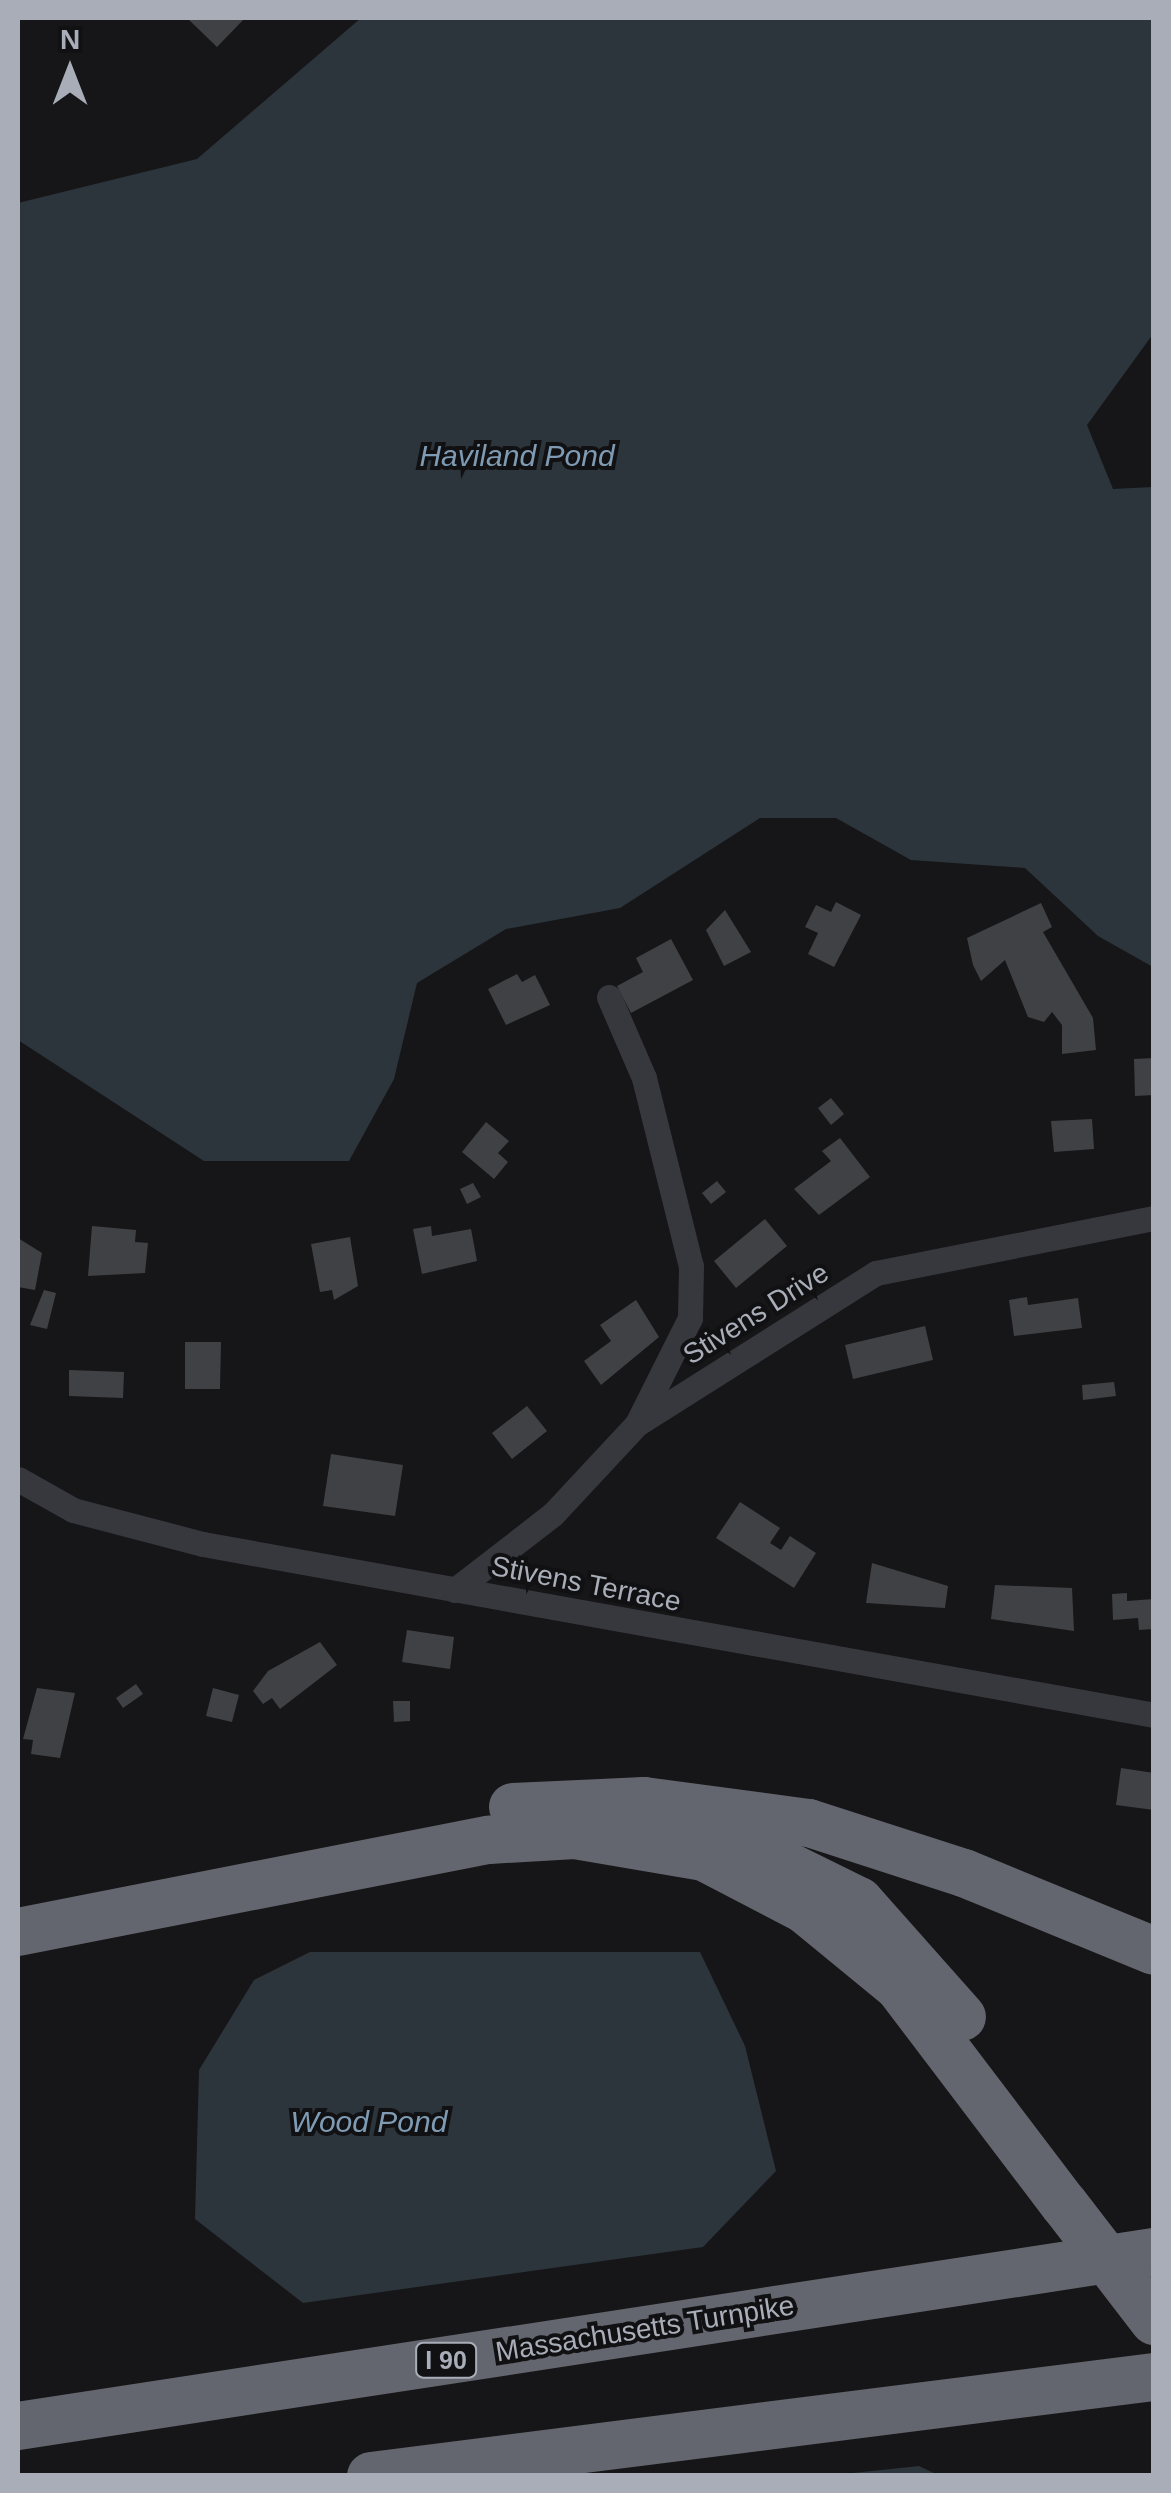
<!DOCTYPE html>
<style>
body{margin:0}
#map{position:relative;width:1171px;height:2493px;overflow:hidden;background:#161618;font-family:Helvetica,sans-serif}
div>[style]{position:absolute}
.water>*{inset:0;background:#2c353c}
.building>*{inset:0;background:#404145}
.minor>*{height:25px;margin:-12.5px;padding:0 12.5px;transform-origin:12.5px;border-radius:12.5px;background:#37383d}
.motorway>*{height:48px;margin:-24px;padding:0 24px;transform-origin:24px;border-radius:24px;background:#63666e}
.motorway-bridge>*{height:48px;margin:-24px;padding:0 24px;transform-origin:24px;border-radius:24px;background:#63666e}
span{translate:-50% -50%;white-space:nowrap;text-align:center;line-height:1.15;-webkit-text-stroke:8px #111113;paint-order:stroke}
.shield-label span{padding:2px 8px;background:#111113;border:2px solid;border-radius:8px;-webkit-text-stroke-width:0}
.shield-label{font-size:25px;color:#a8adb8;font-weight:700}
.street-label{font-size:28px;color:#a8adb8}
.water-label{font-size:30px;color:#7f9bb3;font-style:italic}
.frame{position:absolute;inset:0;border:20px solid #a8adb8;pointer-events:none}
.north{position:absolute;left:20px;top:20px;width:100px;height:100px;-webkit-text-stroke:8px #111113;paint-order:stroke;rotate:0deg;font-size:28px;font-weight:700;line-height:40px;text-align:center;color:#a8adb8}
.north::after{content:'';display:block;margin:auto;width:35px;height:45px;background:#a8adb8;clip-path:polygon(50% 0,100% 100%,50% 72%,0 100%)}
</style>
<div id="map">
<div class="water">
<div style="clip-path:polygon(361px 18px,1153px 18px,1153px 334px,1087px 425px,1113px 489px,1153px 487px,1153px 967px,1098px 936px,1025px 868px,911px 860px,836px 818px,760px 818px,620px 908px,506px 929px,417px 983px,394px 1079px,349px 1161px,204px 1161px,18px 1040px,18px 203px,197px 159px)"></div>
<div style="clip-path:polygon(310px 1952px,700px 1952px,745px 2046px,776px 2171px,703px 2247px,303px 2303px,195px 2219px,199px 2070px,254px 1980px)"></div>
<div style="clip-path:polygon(919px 2466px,938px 2475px,834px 2475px)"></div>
</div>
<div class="building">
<div style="clip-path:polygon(187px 18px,245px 18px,217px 47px)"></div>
<div style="clip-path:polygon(836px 902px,861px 915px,834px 967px,808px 954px,818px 933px,805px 927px,816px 905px,831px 912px)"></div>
<div style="clip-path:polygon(1041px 903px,1052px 927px,1043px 932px,1093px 1018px,1096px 1050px,1062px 1054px,1062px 1025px,1052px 1012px,1044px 1022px,1028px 1017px,1005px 960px,981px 981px,973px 965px,967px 938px)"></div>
<div style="clip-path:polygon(725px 910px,751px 952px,724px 966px,706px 930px)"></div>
<div style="clip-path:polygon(671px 939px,693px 980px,631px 1013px,617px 986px,643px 972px,636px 958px)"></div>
<div style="clip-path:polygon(517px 974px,522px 982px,535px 975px,550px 1005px,506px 1025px,488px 989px)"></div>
<div style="clip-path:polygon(1154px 1058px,1154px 1095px,1135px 1096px,1134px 1059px)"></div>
<div style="clip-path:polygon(831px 1098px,844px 1114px,831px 1125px,818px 1108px)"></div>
<div style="clip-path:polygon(1092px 1119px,1094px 1149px,1054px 1152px,1051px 1121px)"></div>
<div style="clip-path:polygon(486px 1122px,509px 1141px,498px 1153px,508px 1162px,494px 1179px,462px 1152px)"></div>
<div style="clip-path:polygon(840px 1138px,870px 1177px,819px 1215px,794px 1189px,831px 1161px,822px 1151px)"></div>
<div style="clip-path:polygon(717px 1181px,726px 1192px,711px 1204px,702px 1193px)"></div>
<div style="clip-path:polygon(473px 1183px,481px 1197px,467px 1204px,460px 1189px)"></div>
<div style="clip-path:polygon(765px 1219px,787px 1246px,736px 1288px,714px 1261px)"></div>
<div style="clip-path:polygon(92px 1226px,136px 1230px,135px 1242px,148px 1243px,145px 1273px,88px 1276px)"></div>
<div style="clip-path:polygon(431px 1226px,432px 1236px,471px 1229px,477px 1261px,422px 1274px,413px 1229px)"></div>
<div style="clip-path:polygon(350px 1237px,358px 1286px,334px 1300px,332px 1290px,320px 1292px,311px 1244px)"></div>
<div style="clip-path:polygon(18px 1238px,42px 1253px,35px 1290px,18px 1287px)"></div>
<div style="clip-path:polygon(44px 1290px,56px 1293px,47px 1329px,30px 1325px)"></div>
<div style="clip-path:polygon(1027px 1297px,1028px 1305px,1078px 1298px,1082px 1328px,1014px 1336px,1009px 1300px)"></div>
<div style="clip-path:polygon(636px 1300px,659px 1337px,601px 1385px,584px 1361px,611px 1341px,600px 1325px)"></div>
<div style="clip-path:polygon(925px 1326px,933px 1360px,853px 1379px,845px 1345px)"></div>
<div style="clip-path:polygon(185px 1342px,221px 1342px,220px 1389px,185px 1389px)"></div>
<div style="clip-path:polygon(69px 1370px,124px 1372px,123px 1398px,69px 1396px)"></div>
<div style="clip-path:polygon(1114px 1382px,1116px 1396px,1083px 1400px,1082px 1385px)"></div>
<div style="clip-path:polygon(527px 1406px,547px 1431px,512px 1459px,492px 1433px)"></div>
<div style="clip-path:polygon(331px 1454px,403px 1465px,395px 1516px,323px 1506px)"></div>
<div style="clip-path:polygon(740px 1502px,780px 1528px,770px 1543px,781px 1550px,790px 1536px,816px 1553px,794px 1588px,716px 1538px)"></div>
<div style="clip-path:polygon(872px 1563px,948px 1586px,945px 1608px,866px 1603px)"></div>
<div style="clip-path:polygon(995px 1585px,1072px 1588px,1074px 1631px,991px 1619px)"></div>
<div style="clip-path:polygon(1127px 1593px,1127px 1601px,1154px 1599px,1154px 1629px,1139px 1630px,1138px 1618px,1113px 1620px,1112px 1594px)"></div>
<div style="clip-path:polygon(407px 1630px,454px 1637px,450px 1669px,402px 1662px)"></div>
<div style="clip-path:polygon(320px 1642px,337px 1665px,280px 1709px,272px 1698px,263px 1704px,253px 1691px,268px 1671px)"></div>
<div style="clip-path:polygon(136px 1684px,143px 1694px,123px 1708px,116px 1698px)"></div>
<div style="clip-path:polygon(37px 1688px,75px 1693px,60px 1758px,31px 1754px,33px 1740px,23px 1739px)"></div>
<div style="clip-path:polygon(213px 1688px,239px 1695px,232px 1722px,206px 1716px)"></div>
<div style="clip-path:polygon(393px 1701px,410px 1701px,410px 1721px,394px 1722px)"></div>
<div style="clip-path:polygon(1121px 1768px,1154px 1773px,1154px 1810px,1116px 1805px)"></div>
</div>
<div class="minor">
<div style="left:609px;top:997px;width:88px;rotate:66.6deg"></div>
<div style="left:644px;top:1078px;width:194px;rotate:76deg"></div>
<div style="left:691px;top:1266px;width:52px;rotate:91.1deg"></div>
<div style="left:690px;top:1318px;width:114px;rotate:116.6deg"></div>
<div style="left:18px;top:1479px;width:63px;rotate:29.4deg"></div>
<div style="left:73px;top:1510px;width:134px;rotate:14.7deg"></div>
<div style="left:203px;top:1544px;width:966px;rotate:10.19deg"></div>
<div style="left:455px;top:1590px;width:124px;rotate:-37.8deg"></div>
<div style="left:553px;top:1514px;width:123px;rotate:-47deg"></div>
<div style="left:637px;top:1424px;width:283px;rotate:-32.3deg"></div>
<div style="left:876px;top:1273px;width:283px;rotate:-11.2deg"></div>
</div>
<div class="motorway">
<div style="left:513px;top:1807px;width:131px;rotate:-2.6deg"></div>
<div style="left:644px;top:1801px;width:166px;rotate:7.6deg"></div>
<div style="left:809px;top:1823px;width:163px;rotate:17.9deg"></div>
<div style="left:964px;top:1873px;width:205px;rotate:22.3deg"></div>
<div style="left:705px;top:1825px;width:172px;rotate:26.3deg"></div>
<div style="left:859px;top:1901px;width:155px;rotate:48.4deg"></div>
<div style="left:18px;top:1932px;width:480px;rotate:-11.1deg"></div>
<div style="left:489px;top:1840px;width:86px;rotate:-3.3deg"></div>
<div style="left:575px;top:1835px;width:131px;rotate:9.7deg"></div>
<div style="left:704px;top:1857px;width:113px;rotate:27.5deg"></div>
<div style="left:804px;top:1909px;width:123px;rotate:39.4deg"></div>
<div style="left:899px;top:1987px;width:273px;rotate:52.8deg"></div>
<div style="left:18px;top:2426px;width:1149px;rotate:-8.71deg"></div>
<div style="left:371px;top:2476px;width:789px;rotate:-7.21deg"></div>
</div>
<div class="motorway-bridge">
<div style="left:1064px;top:2204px;width:148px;rotate:52.4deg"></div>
</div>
<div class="shield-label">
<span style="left:446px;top:2360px">I 90</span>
</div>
<div class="street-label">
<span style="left:756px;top:1314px;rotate:-32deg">Stivens Drive</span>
<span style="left:586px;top:1584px;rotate:11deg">Stivens Terrace</span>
<span style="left:645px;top:2329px;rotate:-9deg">Massachusetts Turnpike</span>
</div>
<div class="water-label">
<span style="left:517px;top:456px">Haviland Pond</span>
<span style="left:369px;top:2122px">Wood Pond</span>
</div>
<div class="frame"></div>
<div class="north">N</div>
</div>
